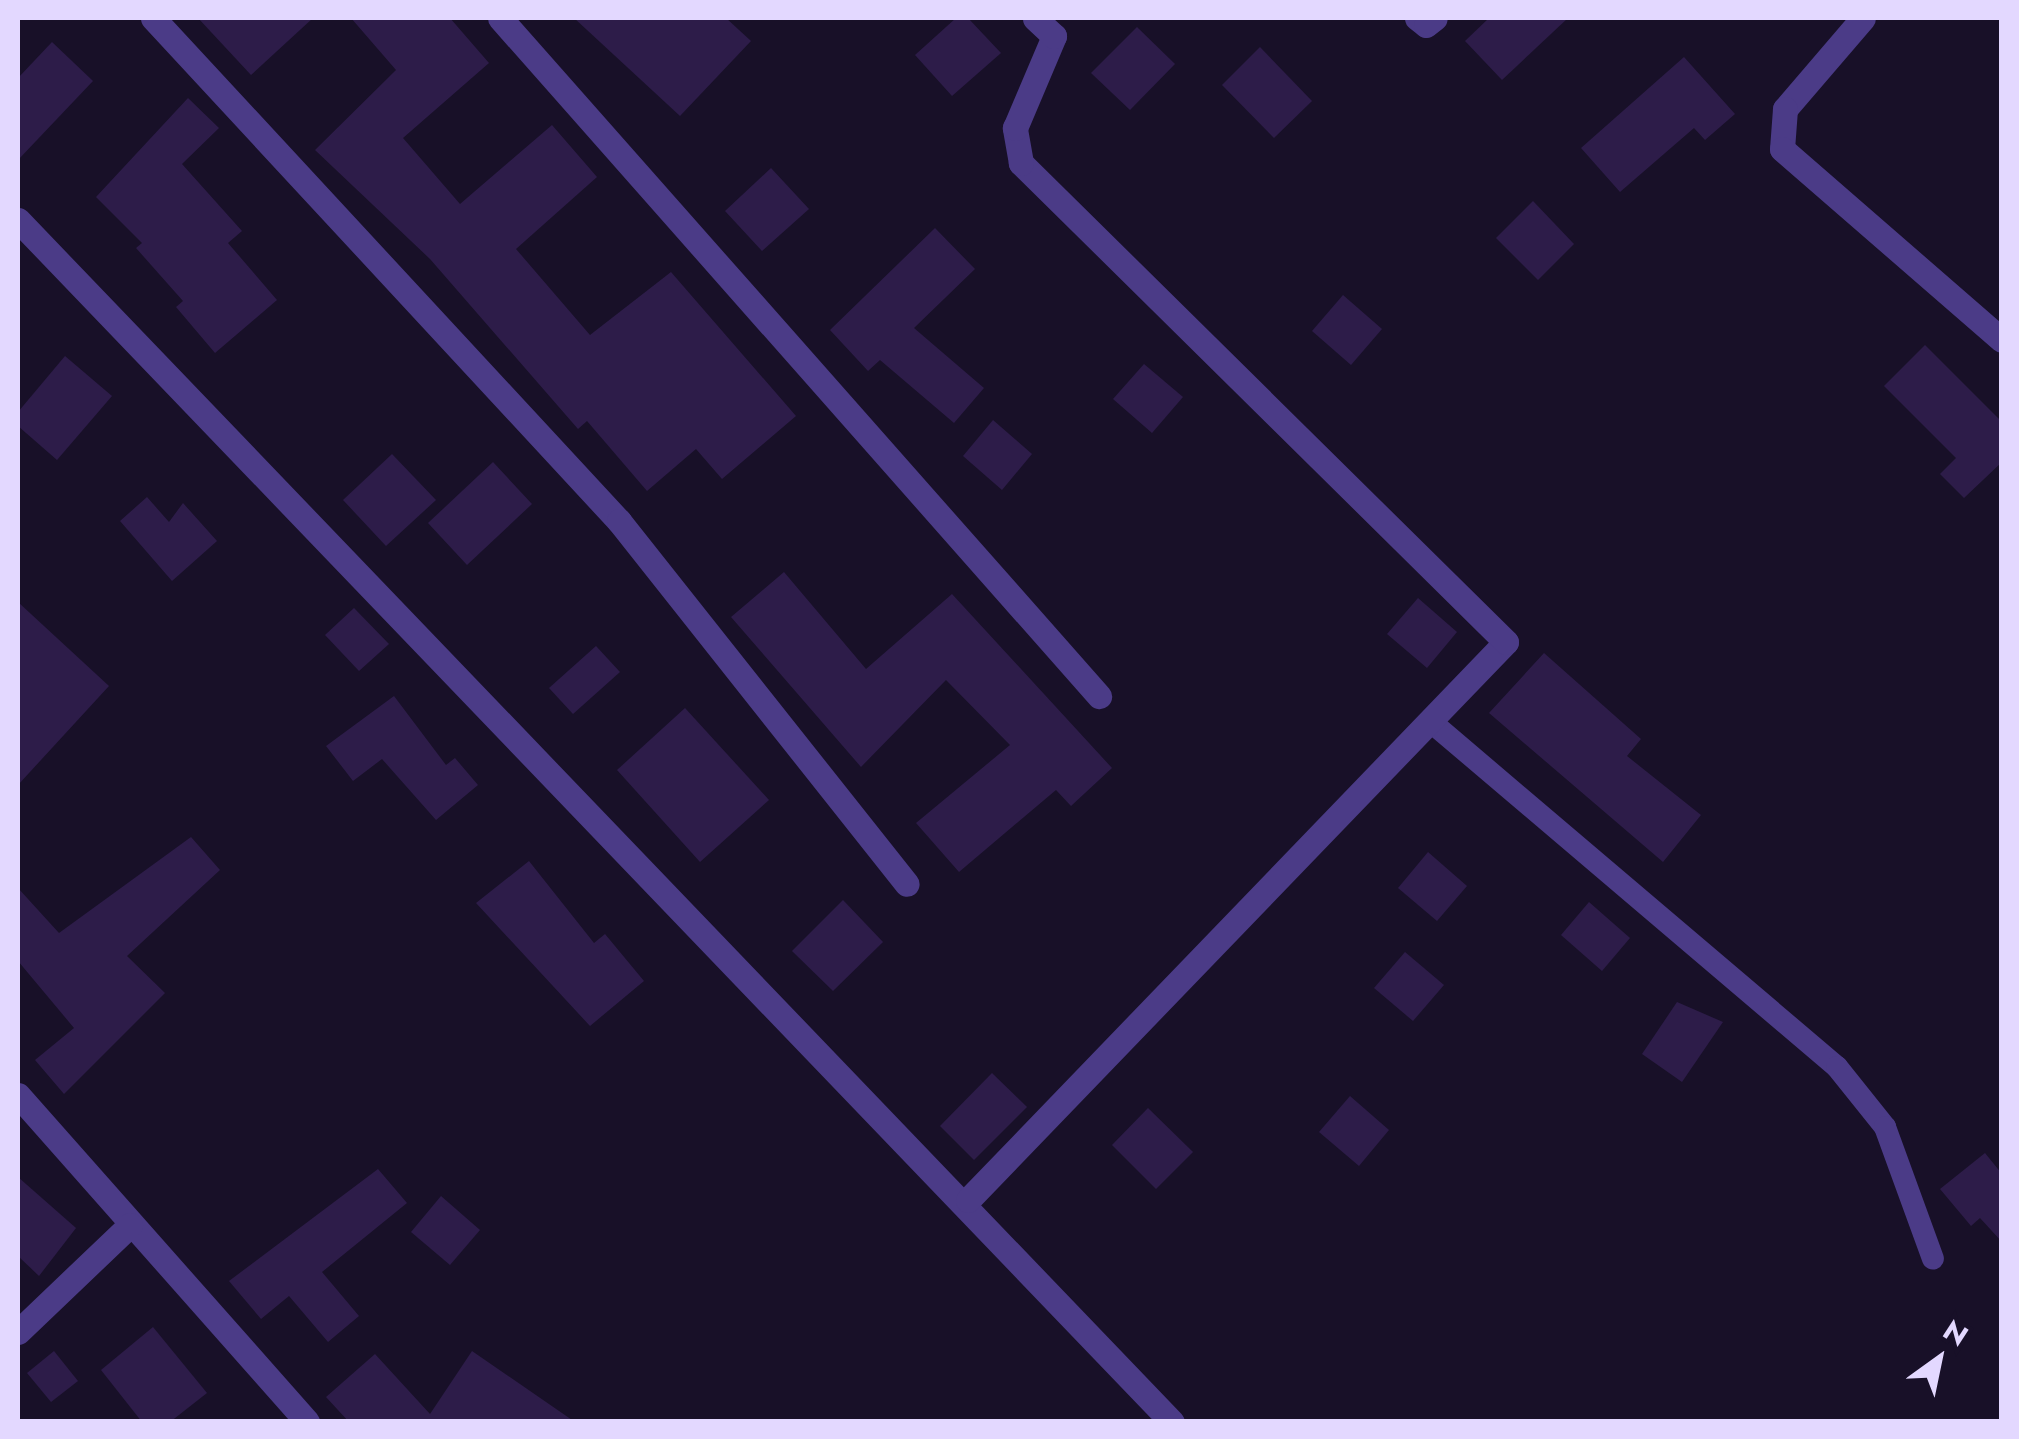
<!DOCTYPE html>
<style>
body{margin:0}
#map{position:relative;width:2019px;height:1439px;overflow:hidden;background:#181028;font-family:Jost,sans-serif}
div>[style]{position:absolute}
.building>*{inset:0;background:#2d1c49}
.service>*{height:22px;margin:-11px;padding:0 11px;transform-origin:11px;border-radius:11px;background:#4b3b87}
.minor>*{height:25px;margin:-12.5px;padding:0 12.5px;transform-origin:12.5px;border-radius:12.5px;background:#4b3b87}
span{translate:-50% -50%;white-space:nowrap;text-align:center;line-height:1.15;-webkit-text-stroke:8px #181028;paint-order:stroke}
.frame{position:absolute;inset:0;border:20px solid #e3d8ff;pointer-events:none}
.north{position:absolute;left:1889px;top:1309px;width:100px;height:100px;-webkit-text-stroke:8px #181028;paint-order:stroke;rotate:33deg;font-size:28px;font-weight:700;line-height:40px;text-align:center;color:#e3d8ff}
.north::after{content:'';display:block;margin:auto;width:35px;height:45px;background:#e3d8ff;clip-path:polygon(50% 0,100% 100%,50% 72%,0 100%)}
</style>
<div id="map">
<div class="building">
<div style="clip-path:polygon(198px 18px,313px 18px,251px 75px)"></div>
<div style="clip-path:polygon(351px 18px,450px 18px,489px 63px,403px 138px,460px 204px,552px 125px,597px 177px,516px 249px,590px 335px,671px 272px,796px 416px,722px 479px,696px 449px,647px 491px,587px 421px,578px 429px,430px 259px,315px 150px,396px 70px)"></div>
<div style="clip-path:polygon(574px 18px,726px 18px,751px 41px,680px 116px)"></div>
<div style="clip-path:polygon(956px 18px,968px 18px,1001px 53px,952px 96px,915px 55px)"></div>
<div style="clip-path:polygon(1489px 18px,1568px 18px,1502px 80px,1465px 41px)"></div>
<div style="clip-path:polygon(1137px 27px,1175px 64px,1130px 110px,1091px 73px)"></div>
<div style="clip-path:polygon(52px 42px,93px 81px,18px 160px,18px 78px)"></div>
<div style="clip-path:polygon(1260px 47px,1312px 101px,1274px 138px,1222px 85px)"></div>
<div style="clip-path:polygon(1684px 57px,1735px 114px,1705px 140px,1694px 128px,1620px 192px,1581px 148px)"></div>
<div style="clip-path:polygon(188px 98px,219px 128px,182px 164px,242px 231px,228px 243px,277px 300px,215px 353px,176px 307px,183px 301px,136px 248px,142px 243px,96px 197px)"></div>
<div style="clip-path:polygon(771px 168px,809px 209px,762px 251px,725px 211px)"></div>
<div style="clip-path:polygon(1533px 201px,1574px 244px,1538px 280px,1496px 238px)"></div>
<div style="clip-path:polygon(935px 228px,975px 269px,914px 328px,984px 388px,954px 423px,880px 360px,868px 371px,830px 330px)"></div>
<div style="clip-path:polygon(1343px 295px,1382px 329px,1351px 365px,1312px 331px)"></div>
<div style="clip-path:polygon(1925px 345px,2002px 422px,2002px 462px,1964px 498px,1940px 474px,1956px 458px,1884px 386px)"></div>
<div style="clip-path:polygon(65px 356px,112px 396px,57px 460px,18px 426px,18px 412px)"></div>
<div style="clip-path:polygon(1144px 364px,1183px 397px,1152px 433px,1113px 399px)"></div>
<div style="clip-path:polygon(993px 420px,1032px 454px,1002px 490px,963px 456px)"></div>
<div style="clip-path:polygon(392px 454px,436px 500px,386px 546px,343px 500px)"></div>
<div style="clip-path:polygon(493px 462px,532px 504px,467px 565px,428px 523px)"></div>
<div style="clip-path:polygon(147px 497px,169px 522px,183px 503px,217px 541px,172px 581px,120px 521px)"></div>
<div style="clip-path:polygon(784px 572px,866px 669px,952px 594px,1112px 768px,1071px 806px,1056px 790px,959px 872px,916px 823px,1010px 745px,946px 680px,861px 767px,731px 617px)"></div>
<div style="clip-path:polygon(1418px 598px,1457px 632px,1427px 668px,1387px 634px)"></div>
<div style="clip-path:polygon(18px 602px,109px 686px,18px 785px)"></div>
<div style="clip-path:polygon(354px 608px,389px 644px,359px 671px,325px 635px)"></div>
<div style="clip-path:polygon(596px 646px,620px 672px,573px 714px,549px 688px)"></div>
<div style="clip-path:polygon(1544px 653px,1641px 739px,1627px 756px,1701px 815px,1663px 862px,1489px 713px)"></div>
<div style="clip-path:polygon(394px 696px,446px 765px,455px 758px,478px 785px,436px 820px,382px 759px,353px 781px,326px 746px)"></div>
<div style="clip-path:polygon(685px 708px,769px 800px,700px 862px,617px 770px)"></div>
<div style="clip-path:polygon(191px 837px,220px 870px,127px 956px,165px 993px,64px 1094px,35px 1060px,74px 1028px,18px 961px,18px 888px,59px 933px)"></div>
<div style="clip-path:polygon(1428px 852px,1467px 886px,1437px 921px,1398px 888px)"></div>
<div style="clip-path:polygon(529px 861px,594px 943px,605px 934px,644px 981px,590px 1026px,476px 903px)"></div>
<div style="clip-path:polygon(843px 900px,883px 942px,833px 991px,792px 951px)"></div>
<div style="clip-path:polygon(1589px 902px,1630px 938px,1602px 971px,1561px 935px)"></div>
<div style="clip-path:polygon(1405px 952px,1444px 985px,1413px 1021px,1374px 988px)"></div>
<div style="clip-path:polygon(1677px 1002px,1723px 1022px,1682px 1082px,1642px 1054px)"></div>
<div style="clip-path:polygon(992px 1073px,1027px 1107px,974px 1160px,940px 1126px)"></div>
<div style="clip-path:polygon(1350px 1096px,1389px 1130px,1359px 1166px,1319px 1132px)"></div>
<div style="clip-path:polygon(1148px 1108px,1193px 1152px,1156px 1189px,1112px 1145px)"></div>
<div style="clip-path:polygon(1985px 1153px,2002px 1174px,2002px 1242px,1980px 1218px,1971px 1226px,1940px 1189px)"></div>
<div style="clip-path:polygon(378px 1169px,407px 1203px,322px 1272px,359px 1316px,328px 1342px,289px 1296px,261px 1319px,229px 1281px)"></div>
<div style="clip-path:polygon(18px 1177px,76px 1228px,39px 1276px,18px 1256px)"></div>
<div style="clip-path:polygon(441px 1196px,480px 1230px,450px 1265px,411px 1232px)"></div>
<div style="clip-path:polygon(153px 1327px,207px 1393px,170px 1422px,142px 1422px,101px 1370px)"></div>
<div style="clip-path:polygon(54px 1351px,78px 1381px,51px 1402px,27px 1373px)"></div>
<div style="clip-path:polygon(472px 1351px,575px 1422px,349px 1422px,326px 1397px,375px 1354px,430px 1414px)"></div>
</div>
<div class="service">
<div style="left:1430px;top:721px;width:534px;rotate:40.37deg"></div>
<div style="left:1837px;top:1067px;width:77px;rotate:51.3deg"></div>
<div style="left:1885px;top:1127px;width:140px;rotate:70deg"></div>
</div>
<div class="minor">
<div style="left:153px;top:18px;width:686px;rotate:47.19deg"></div>
<div style="left:619px;top:521px;width:463px;rotate:51.6deg"></div>
<div style="left:500px;top:18px;width:905px;rotate:48.54deg"></div>
<div style="left:1417px;top:18px;width:11px;rotate:38deg"></div>
<div style="left:1426px;top:25px;width:11px;rotate:-38deg"></div>
<div style="left:1863px;top:18px;width:120px;rotate:130.6deg"></div>
<div style="left:1785px;top:109px;width:40px;rotate:94.3deg"></div>
<div style="left:1782px;top:149px;width:291px;rotate:41deg"></div>
<div style="left:18px;top:220px;width:1666px;rotate:46.17deg"></div>
<div style="left:18px;top:1095px;width:436px;rotate:48.5deg"></div>
<div style="left:968px;top:1200px;width:775px;rotate:-46.05deg"></div>
<div style="left:1506px;top:642px;width:682px;rotate:-135.36deg"></div>
<div style="left:1021px;top:163px;width:36px;rotate:-100deg"></div>
<div style="left:1015px;top:128px;width:100px;rotate:-67deg"></div>
<div style="left:1054px;top:36px;width:26px;rotate:-137deg"></div>
<div style="left:18px;top:1332px;width:155px;rotate:-43.7deg"></div>
</div>
<div class="frame"></div>
<div class="north">N</div>
</div>
